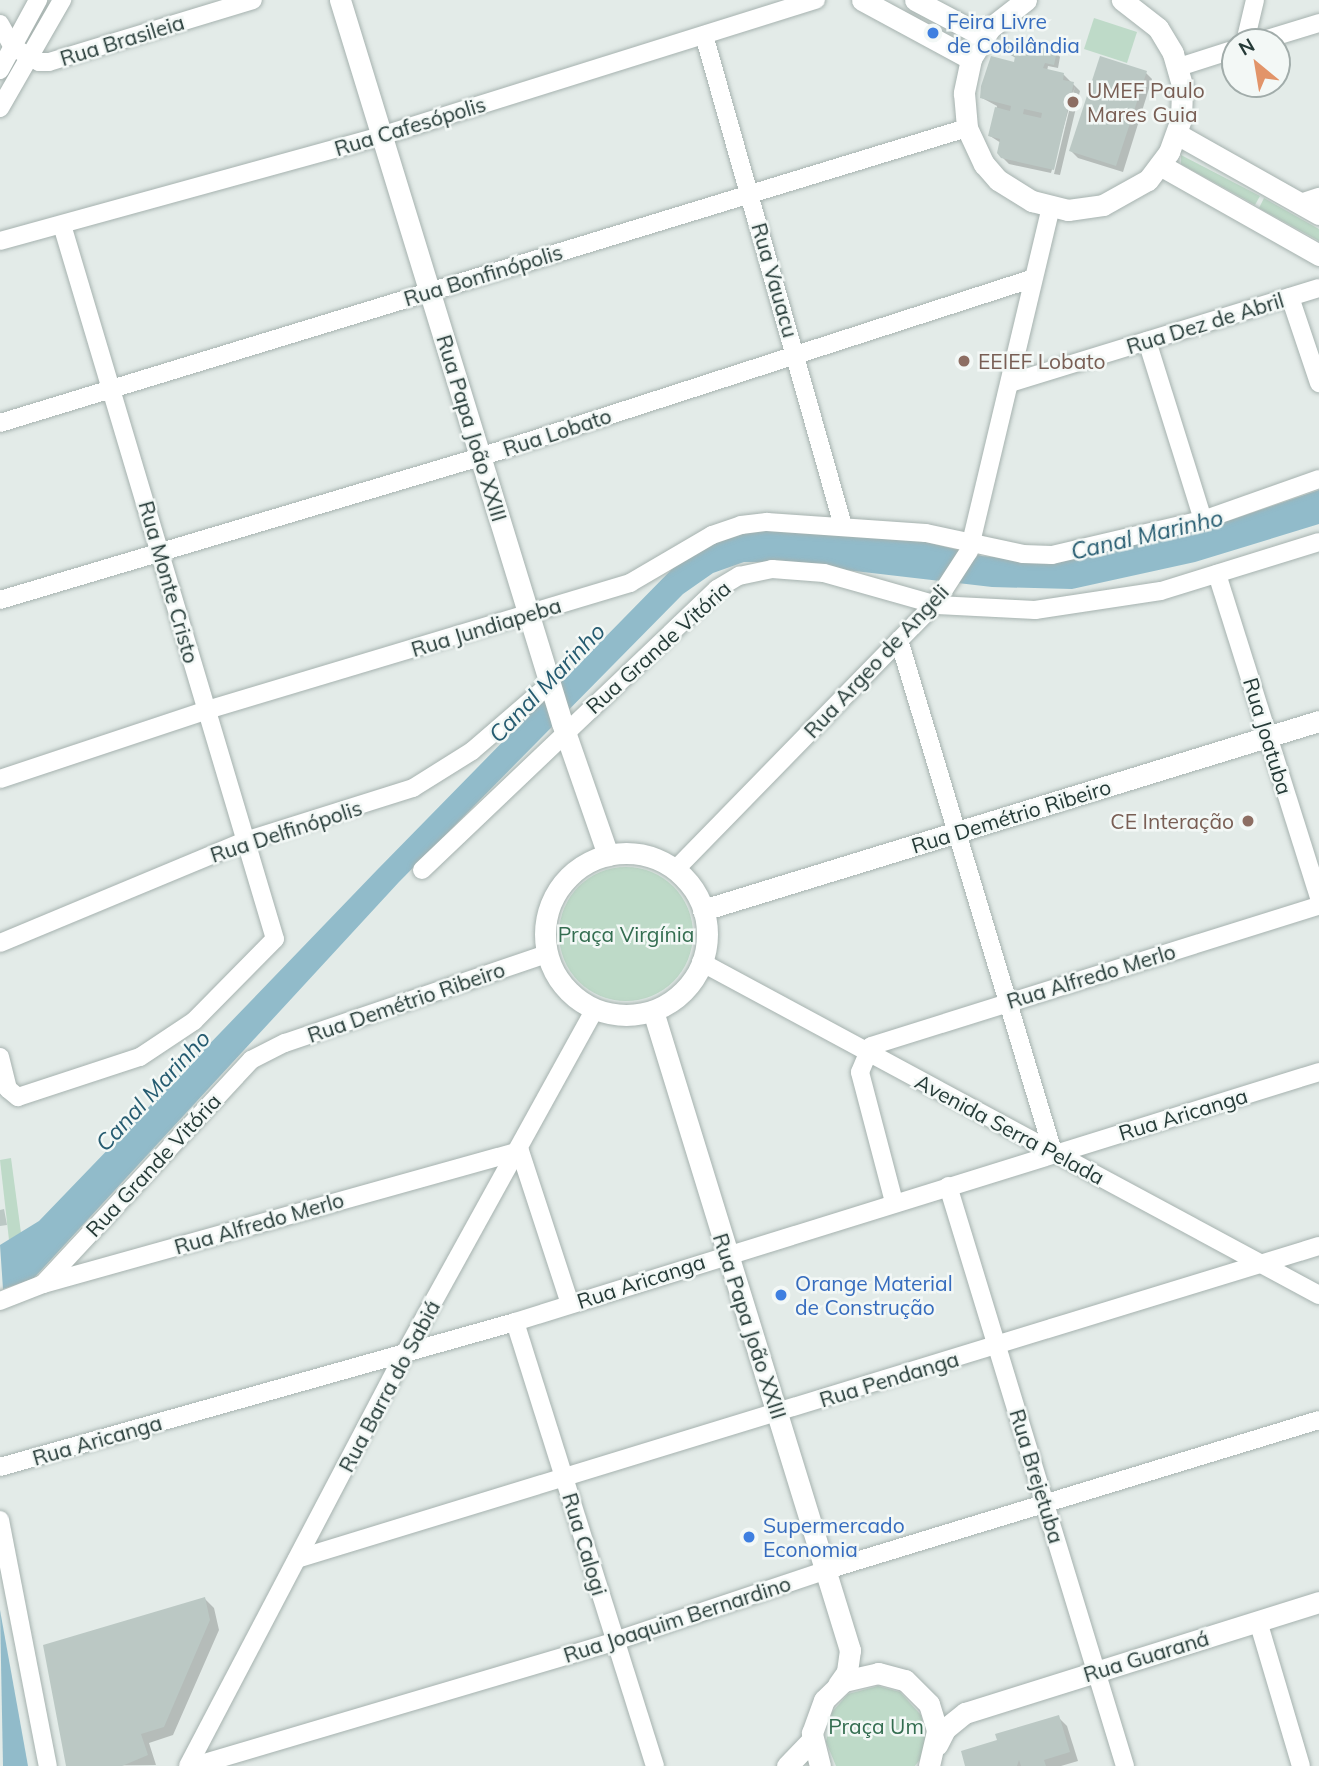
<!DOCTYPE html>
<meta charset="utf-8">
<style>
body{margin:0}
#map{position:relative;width:1319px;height:1766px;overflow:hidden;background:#e3ebe8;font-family:Mulish,sans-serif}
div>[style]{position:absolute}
.green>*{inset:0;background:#bedac8}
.round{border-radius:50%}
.water>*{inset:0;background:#91bbca}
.shadow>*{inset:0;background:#0003}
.building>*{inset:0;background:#bbc8c4}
.roads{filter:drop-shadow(0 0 2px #a6b2af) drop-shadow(0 0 2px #a6b2af)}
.street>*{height:18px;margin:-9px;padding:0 9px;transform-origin:9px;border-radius:9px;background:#fff}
.secondary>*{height:21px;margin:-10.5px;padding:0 10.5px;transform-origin:10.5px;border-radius:10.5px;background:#fff}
.secondary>.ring{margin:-10.5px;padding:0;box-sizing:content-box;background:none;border:21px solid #fff;border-radius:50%}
.dots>*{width:19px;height:19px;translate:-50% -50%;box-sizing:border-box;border:4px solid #f3f8f6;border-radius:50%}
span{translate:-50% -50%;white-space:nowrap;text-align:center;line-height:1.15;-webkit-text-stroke:5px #f3f8f6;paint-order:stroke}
.shop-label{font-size:21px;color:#366cbe}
.left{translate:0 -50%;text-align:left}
.street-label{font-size:21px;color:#253a37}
.education-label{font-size:21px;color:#785e54}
.right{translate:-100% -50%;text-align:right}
.park-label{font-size:21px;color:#336d50}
.water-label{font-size:23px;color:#255b70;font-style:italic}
.north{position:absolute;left:1221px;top:28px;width:70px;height:70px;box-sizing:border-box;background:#f3f8f6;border:2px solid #a1acaa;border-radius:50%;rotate:330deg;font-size:19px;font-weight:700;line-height:28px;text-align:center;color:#253a37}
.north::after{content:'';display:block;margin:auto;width:24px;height:32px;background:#e29469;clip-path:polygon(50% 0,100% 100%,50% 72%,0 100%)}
</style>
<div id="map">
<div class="green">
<div style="clip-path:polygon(1094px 18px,1137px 32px,1127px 63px,1084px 49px)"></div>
<div style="clip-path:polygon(1181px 155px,1260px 196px,1255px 205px,1181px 164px)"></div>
<div style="clip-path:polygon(1264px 198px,1319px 229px,1319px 241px,1259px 208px)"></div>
<div class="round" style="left:559px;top:867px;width:134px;height:134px"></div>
<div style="clip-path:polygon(11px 1158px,21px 1233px,9px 1240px,0 1160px)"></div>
<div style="clip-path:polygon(878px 1686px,900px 1692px,921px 1715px,926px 1737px,920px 1759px,915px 1766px,836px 1766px,826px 1742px,832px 1712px,848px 1694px)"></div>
</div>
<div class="water">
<div style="clip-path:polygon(1319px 490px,1319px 524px,1195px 562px,1072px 589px,992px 587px,777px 562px,744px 562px,713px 573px,683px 594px,399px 882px,33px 1279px,3px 1289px,0 1245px,39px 1221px,377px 870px,674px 567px,696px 551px,753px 527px,898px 535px,982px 556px,1050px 562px,1228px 521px)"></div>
<div style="clip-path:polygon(0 1610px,28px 1766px,3px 1766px)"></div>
</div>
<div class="shadow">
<div style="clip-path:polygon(1056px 52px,1060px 57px,1058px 68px,1048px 66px,1047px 71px,1064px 75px,1080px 91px,1060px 175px,1054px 174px,1075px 86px,1051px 173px,1009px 164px,1002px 157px,1001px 143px,990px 136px,997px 106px,982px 98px,1015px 64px,1016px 58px,1007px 53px)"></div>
<div style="clip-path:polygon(1146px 73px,1152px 79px,1123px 172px,1078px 158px,1071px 151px)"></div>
<div style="clip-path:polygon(205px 1599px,214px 1608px,219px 1630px,173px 1735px,149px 1743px,156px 1765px,67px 1766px)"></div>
<div style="clip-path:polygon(1058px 1717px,1067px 1726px,1078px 1761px,1061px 1766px,967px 1766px,999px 1741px)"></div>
</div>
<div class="building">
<div style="clip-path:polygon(evenodd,1009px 40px,1057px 51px,1054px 65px,1045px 63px,1043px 68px,1064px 73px,1063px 80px,1074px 82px,1054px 170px,1001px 158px,997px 153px,1000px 139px,988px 136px,995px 107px,1010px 111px,1011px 106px,980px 98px,981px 86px,991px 56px,1014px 62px,1015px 56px,1005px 53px,1009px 40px,1024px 109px,1042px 113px,1041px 118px,1023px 114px,1024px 109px)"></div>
<div style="clip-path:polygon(1100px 56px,1147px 71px,1116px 166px,1069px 151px)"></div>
<div style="clip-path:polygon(4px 1209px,7px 1225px,0 1226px,0 1210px)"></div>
<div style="clip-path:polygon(205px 1597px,210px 1620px,164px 1727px,141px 1734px,148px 1755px,122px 1766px,66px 1766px,43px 1645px)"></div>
<div style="clip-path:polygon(1059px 1715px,1070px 1752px,1044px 1760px,1046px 1766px,1021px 1766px,1019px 1760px,1017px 1766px,965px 1766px,961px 1751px,997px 1740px,995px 1734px)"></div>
</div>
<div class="roads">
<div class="street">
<div style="left:0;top:24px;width:26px;rotate:61deg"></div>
<div style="left:13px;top:47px;width:30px;rotate:30deg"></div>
<div style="left:39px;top:62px;width:10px"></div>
<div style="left:49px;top:62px;width:213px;rotate:-16.9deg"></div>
<div style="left:704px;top:35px;width:510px;rotate:74.19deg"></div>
<div style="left:1245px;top:42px;width:43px;rotate:-76.6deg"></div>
<div style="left:1257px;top:42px;width:65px;rotate:-17deg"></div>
<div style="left:1179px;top:67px;width:59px;rotate:-17.8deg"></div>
<div style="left:0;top:70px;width:80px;rotate:-61.5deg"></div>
<div style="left:0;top:108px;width:125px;rotate:-60.1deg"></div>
<div style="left:1300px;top:203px;width:20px;rotate:-18deg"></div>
<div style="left:0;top:241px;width:395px;rotate:-15.4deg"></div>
<div style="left:381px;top:136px;width:456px;rotate:-17.4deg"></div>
<div style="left:1290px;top:297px;width:91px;rotate:71.4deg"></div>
<div style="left:1147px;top:341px;width:188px;rotate:72.6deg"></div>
<div style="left:1010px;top:383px;width:323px;rotate:-17.1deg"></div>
<div style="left:0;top:423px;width:1011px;rotate:-16.97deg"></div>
<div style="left:1217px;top:574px;width:339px;rotate:72.5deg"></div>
<div style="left:0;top:600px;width:501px;rotate:-16.59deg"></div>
<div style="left:480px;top:457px;width:579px;rotate:-17.9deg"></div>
<div style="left:899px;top:640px;width:535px;rotate:73.26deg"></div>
<div style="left:0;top:779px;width:218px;rotate:-18.4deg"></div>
<div style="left:207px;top:710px;width:442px;rotate:-16.7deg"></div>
<div style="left:630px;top:583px;width:95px;rotate:-30.3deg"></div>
<div style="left:712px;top:535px;width:31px;rotate:-19deg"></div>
<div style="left:741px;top:525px;width:26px;rotate:-7deg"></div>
<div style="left:767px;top:522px;width:159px;rotate:4deg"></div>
<div style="left:926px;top:533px;width:99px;rotate:12.2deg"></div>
<div style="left:1023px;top:554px;width:29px;rotate:2deg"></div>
<div style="left:1052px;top:555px;width:155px;rotate:-13.1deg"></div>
<div style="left:1203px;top:520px;width:123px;rotate:-19.5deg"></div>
<div style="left:676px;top:869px;width:369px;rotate:-45.7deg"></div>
<div style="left:934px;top:605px;width:64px;rotate:-57.1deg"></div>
<div style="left:969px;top:551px;width:354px;rotate:-76.6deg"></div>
<div style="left:422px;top:870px;width:407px;rotate:-43.6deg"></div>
<div style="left:717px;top:589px;width:26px;rotate:-31deg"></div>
<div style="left:739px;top:576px;width:34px;rotate:-12deg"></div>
<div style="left:772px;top:569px;width:52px;rotate:4.4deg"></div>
<div style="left:824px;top:573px;width:117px;rotate:15.8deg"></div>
<div style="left:937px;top:605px;width:98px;rotate:2.9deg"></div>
<div style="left:1035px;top:610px;width:127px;rotate:-8.6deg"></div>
<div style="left:1161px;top:591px;width:165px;rotate:-17.2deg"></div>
<div style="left:0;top:943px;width:269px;rotate:-22.6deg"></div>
<div style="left:248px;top:840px;width:173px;rotate:-17.5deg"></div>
<div style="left:413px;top:788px;width:70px;rotate:-32.1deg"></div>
<div style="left:472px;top:751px;width:103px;rotate:-40.7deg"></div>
<div style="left:701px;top:962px;width:702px;rotate:28.32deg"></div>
<div style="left:0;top:1057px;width:33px;rotate:76deg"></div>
<div style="left:8px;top:1089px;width:13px;rotate:39deg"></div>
<div style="left:18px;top:1097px;width:128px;rotate:-18.2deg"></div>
<div style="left:140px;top:1057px;width:65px;rotate:-33.7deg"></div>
<div style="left:194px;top:1021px;width:115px;rotate:-45.4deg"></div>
<div style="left:275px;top:939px;width:745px;rotate:-106.61deg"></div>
<div style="left:948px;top:1186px;width:606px;rotate:73.03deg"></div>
<div style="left:894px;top:1202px;width:134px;rotate:-104.7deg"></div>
<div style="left:860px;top:1072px;width:28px;rotate:-67deg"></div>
<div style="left:871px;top:1046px;width:469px;rotate:-17.4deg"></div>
<div style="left:43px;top:1284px;width:306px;rotate:-47.1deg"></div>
<div style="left:251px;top:1060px;width:38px;rotate:-27deg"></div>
<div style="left:285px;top:1043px;width:277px;rotate:-18.8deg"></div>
<div style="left:0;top:1301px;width:46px;rotate:-21.6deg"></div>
<div style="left:43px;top:1284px;width:495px;rotate:-15.6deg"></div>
<div style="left:520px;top:1151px;width:161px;rotate:71.9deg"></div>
<div style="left:515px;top:1322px;width:466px;rotate:72.5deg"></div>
<div style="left:0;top:1467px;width:535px;rotate:-15.72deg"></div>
<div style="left:515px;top:1322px;width:842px;rotate:-17.27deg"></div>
<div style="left:0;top:1520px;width:251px;rotate:79deg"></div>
<div style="left:297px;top:1559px;width:1069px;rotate:-17.03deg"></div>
<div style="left:1258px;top:1621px;width:151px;rotate:73.5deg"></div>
<div style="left:188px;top:1766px;width:467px;rotate:-62.3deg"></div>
<div style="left:405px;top:1353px;width:393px;rotate:-61.1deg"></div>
<div style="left:194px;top:1766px;width:439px;rotate:-16.5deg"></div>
<div style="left:615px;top:1641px;width:224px;rotate:-18.5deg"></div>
<div style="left:827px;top:1570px;width:514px;rotate:-16.96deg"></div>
</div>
<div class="secondary">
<div style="left:340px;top:0;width:756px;rotate:72.93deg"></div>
<div style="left:562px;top:723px;width:140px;rotate:70.8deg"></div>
<div style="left:862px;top:0;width:124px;rotate:28.4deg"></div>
<div style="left:915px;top:0;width:77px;rotate:27.9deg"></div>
<div style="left:1026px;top:0;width:46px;rotate:142.1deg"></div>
<div style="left:990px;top:28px;width:36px;rotate:122deg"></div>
<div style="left:971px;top:59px;width:35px;rotate:102deg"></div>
<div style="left:964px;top:93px;width:35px;rotate:85deg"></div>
<div style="left:967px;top:128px;width:40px;rotate:65deg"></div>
<div style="left:984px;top:164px;width:21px;rotate:49deg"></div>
<div style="left:998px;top:180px;width:40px;rotate:32deg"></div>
<div style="left:1032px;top:201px;width:37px;rotate:14deg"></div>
<div style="left:1068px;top:210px;width:35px;rotate:-8deg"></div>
<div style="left:1103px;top:205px;width:51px;rotate:-29.1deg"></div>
<div style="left:1148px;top:180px;width:35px;rotate:-53deg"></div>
<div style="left:1169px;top:152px;width:35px;rotate:-70deg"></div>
<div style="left:1181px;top:119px;width:34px;rotate:-88deg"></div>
<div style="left:1182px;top:85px;width:33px;rotate:-106deg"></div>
<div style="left:1173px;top:53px;width:29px;rotate:-121deg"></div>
<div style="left:1158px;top:28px;width:46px;rotate:-142.1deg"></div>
<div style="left:1177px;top:134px;width:163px;rotate:29.4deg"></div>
<div style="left:1160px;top:165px;width:183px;rotate:29.5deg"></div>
<div class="ring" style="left:545px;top:853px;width:141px;height:141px"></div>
<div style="left:703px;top:910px;width:644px;rotate:-17.06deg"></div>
<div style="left:653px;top:1011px;width:669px;rotate:72.87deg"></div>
<div style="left:850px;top:1650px;width:22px;rotate:98deg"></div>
<div style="left:847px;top:1672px;width:16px;rotate:125deg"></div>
<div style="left:937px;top:1745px;width:18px;rotate:-63deg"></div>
<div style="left:945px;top:1729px;width:26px;rotate:-39deg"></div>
<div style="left:965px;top:1713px;width:371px;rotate:-17.4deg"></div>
<div style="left:787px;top:1766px;width:36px;rotate:-46deg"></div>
<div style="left:820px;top:1766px;width:34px;rotate:-104deg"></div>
<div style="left:812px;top:1733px;width:35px;rotate:-70deg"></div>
<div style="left:824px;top:1700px;width:28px;rotate:-44deg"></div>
<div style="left:844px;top:1681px;width:35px;rotate:-13deg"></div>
<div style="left:878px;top:1673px;width:28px;rotate:15deg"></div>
<div style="left:905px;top:1680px;width:34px;rotate:45deg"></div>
<div style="left:929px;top:1704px;width:28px;rotate:73deg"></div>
<div style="left:937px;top:1731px;width:36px;rotate:103deg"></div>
</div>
</div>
<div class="dots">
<div style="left:933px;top:33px;background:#3f7fe0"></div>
<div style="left:1073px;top:102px;background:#8d6e63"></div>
<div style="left:964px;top:361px;background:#8d6e63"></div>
<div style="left:1248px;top:821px;background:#8d6e63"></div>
<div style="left:781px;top:1295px;background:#3f7fe0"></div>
<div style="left:749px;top:1537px;background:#3f7fe0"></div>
</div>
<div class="shop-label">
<span class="left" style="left:947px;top:33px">Feira Livre<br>de Cobilândia</span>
<span class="left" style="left:795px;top:1295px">Orange Material<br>de Construção</span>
<span class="left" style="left:763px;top:1537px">Supermercado<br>Economia</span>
</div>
<div class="street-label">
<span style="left:122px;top:40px;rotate:-17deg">Rua Brasileia</span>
<span style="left:410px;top:126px;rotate:-17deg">Rua Cafesópolis</span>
<span style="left:483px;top:275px;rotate:-17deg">Rua Bonfinópolis</span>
<span style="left:775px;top:280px;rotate:74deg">Rua Vauacu</span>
<span style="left:1205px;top:323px;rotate:-17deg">Rua Dez de Abril</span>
<span style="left:472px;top:428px;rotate:73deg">Rua Papa João XXIII</span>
<span style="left:557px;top:432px;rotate:-18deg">Rua Lobato</span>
<span style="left:169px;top:582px;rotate:74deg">Rua Monte Cristo</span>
<span style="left:486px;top:627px;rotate:-17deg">Rua Jundiapeba</span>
<span style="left:658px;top:647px;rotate:-42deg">Rua Grande Vitória</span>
<span style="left:876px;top:661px;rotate:-47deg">Rua Argeo de Angeli</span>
<span style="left:1268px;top:736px;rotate:73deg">Rua Joatuba</span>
<span style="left:1011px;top:816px;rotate:-17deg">Rua Demétrio Ribeiro</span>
<span style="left:286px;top:831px;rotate:-18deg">Rua Delfinópolis</span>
<span style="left:1091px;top:976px;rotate:-17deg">Rua Alfredo Merlo</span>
<span style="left:406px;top:1002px;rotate:-19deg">Rua Demétrio Ribeiro</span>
<span style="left:1183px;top:1114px;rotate:-17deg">Rua Aricanga</span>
<span style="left:1010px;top:1129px;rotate:28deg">Avenida Serra Pelada</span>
<span style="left:153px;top:1165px;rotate:-47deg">Rua Grande Vitória</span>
<span style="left:259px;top:1223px;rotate:-16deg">Rua Alfredo Merlo</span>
<span style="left:641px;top:1281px;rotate:-18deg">Rua Aricanga</span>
<span style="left:750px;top:1326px;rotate:72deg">Rua Papa João XXIII</span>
<span style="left:889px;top:1379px;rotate:-17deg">Rua Pendanga</span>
<span style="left:389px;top:1386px;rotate:-62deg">Rua Barra do Sabiá</span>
<span style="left:97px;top:1440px;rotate:-16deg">Rua Aricanga</span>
<span style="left:1037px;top:1476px;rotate:73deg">Rua Brejetuba</span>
<span style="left:585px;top:1544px;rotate:73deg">Rua Calogi</span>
<span style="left:677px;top:1619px;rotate:-18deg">Rua Joaquim Bernardino</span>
<span style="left:1146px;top:1656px;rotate:-17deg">Rua Guaraná</span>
</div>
<div class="education-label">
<span class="left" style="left:1087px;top:102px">UMEF Paulo<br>Mares Guia</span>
<span class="left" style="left:978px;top:361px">EEIEF Lobato</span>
<span class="right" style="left:1234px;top:821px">CE Interação</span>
</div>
<div class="park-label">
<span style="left:626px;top:934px">Praça Virgínia</span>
<span style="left:876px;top:1726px">Praça Um</span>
</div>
<div class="water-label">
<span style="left:1147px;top:535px;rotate:-13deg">Canal Marinho</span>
<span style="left:547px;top:683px;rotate:-46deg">Canal Marinho</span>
<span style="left:153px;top:1091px;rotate:-47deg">Canal Marinho</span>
</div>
<div class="north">N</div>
</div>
